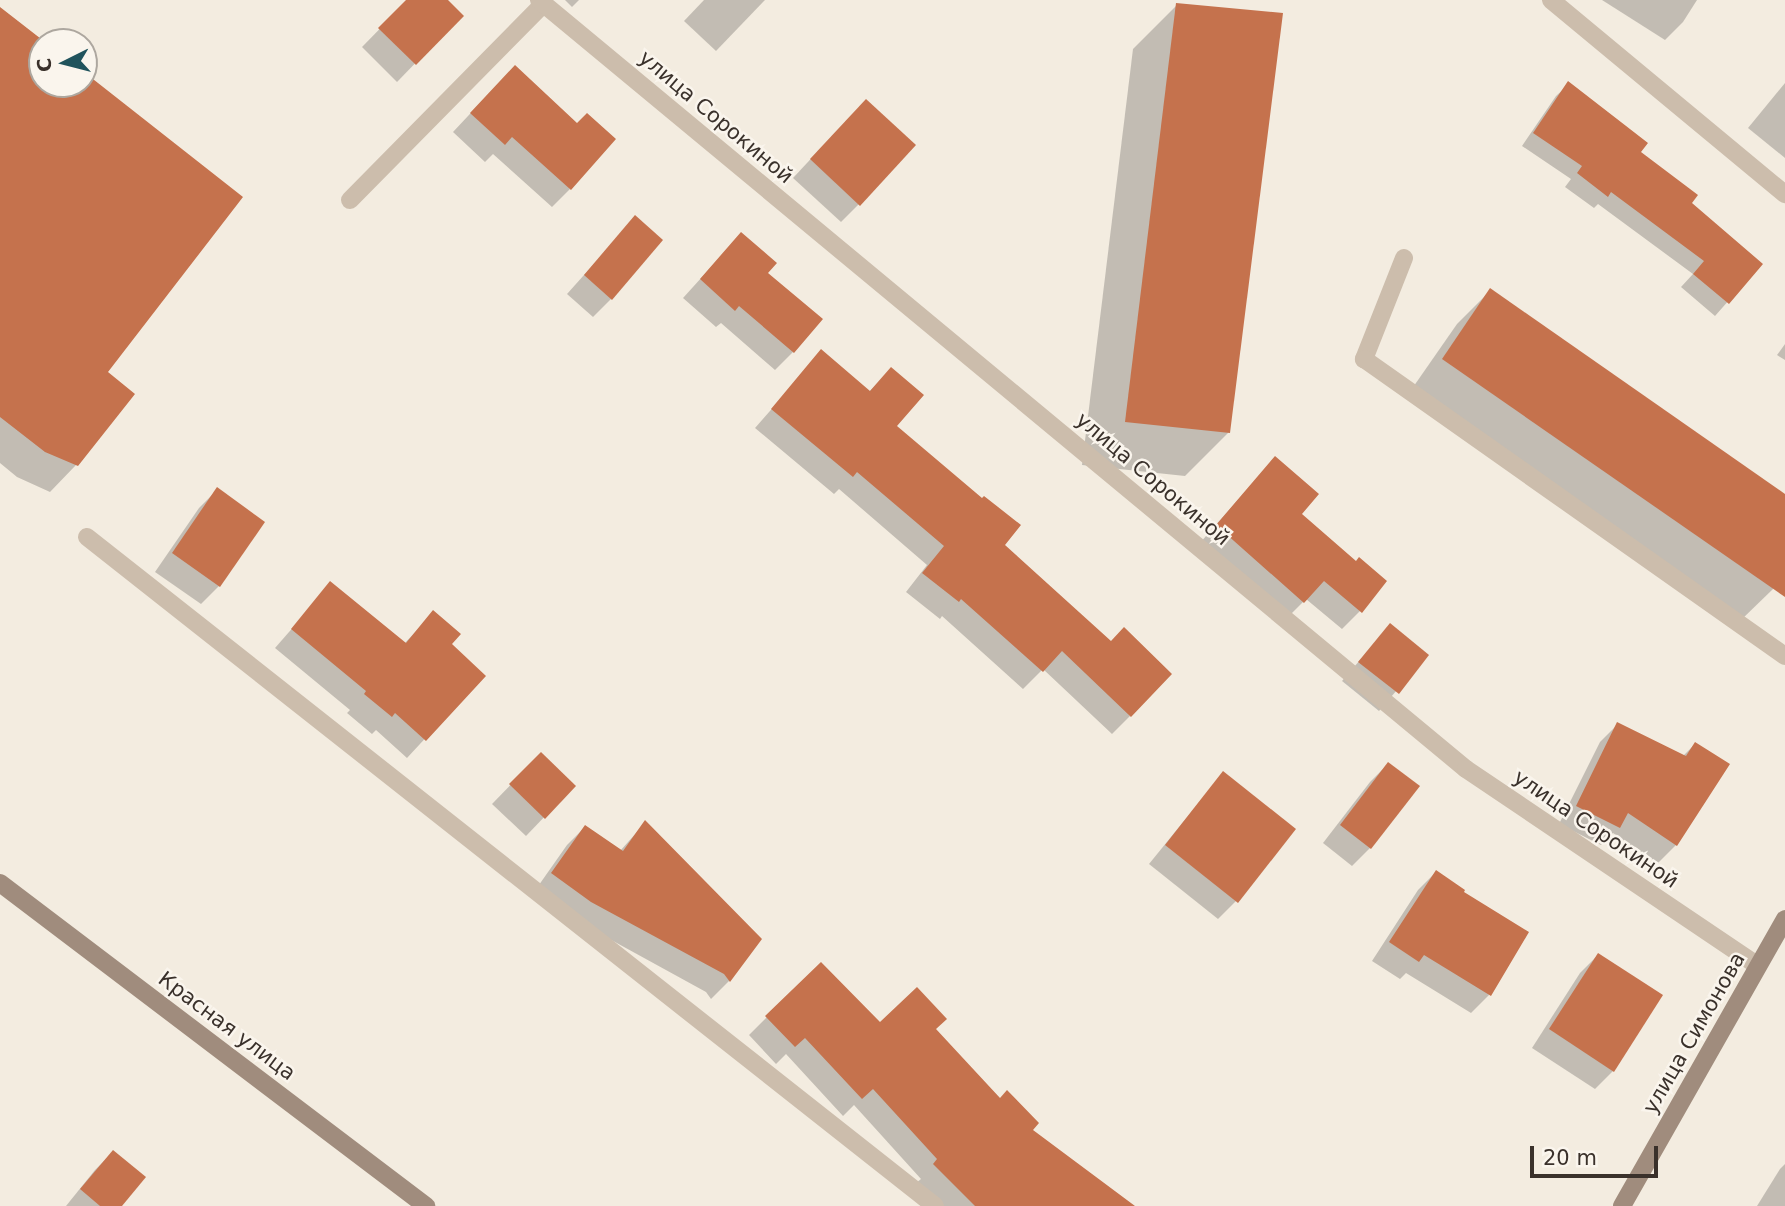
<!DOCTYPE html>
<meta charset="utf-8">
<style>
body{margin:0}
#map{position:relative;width:1785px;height:1206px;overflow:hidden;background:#f3ece0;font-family:"DejaVu Sans",sans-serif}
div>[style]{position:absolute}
.shadow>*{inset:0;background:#0003}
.building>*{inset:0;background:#c5724d}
.lane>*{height:18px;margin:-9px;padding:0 9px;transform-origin:9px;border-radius:9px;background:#ccbdac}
.street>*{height:18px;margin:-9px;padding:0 9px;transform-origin:9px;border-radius:9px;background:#ccbdac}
.secondary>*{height:18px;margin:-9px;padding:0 9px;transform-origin:9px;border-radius:9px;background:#a08c7d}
span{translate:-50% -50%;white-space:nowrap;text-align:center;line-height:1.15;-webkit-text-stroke:5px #faf5ed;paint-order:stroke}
.street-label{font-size:21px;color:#3a312b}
.north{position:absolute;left:28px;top:28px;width:70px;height:70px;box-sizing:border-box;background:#faf5ed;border:2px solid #ada79f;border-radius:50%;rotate:264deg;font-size:19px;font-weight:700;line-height:28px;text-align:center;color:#3a312b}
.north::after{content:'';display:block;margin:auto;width:24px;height:32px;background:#20535c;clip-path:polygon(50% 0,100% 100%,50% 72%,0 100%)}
.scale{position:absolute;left:1530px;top:1146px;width:128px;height:32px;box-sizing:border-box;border:4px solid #3a312b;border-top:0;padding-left:9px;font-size:21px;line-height:24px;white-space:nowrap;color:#3a312b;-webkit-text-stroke:5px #faf5ed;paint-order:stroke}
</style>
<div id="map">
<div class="shadow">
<div style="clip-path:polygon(408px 0,445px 0,461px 16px,397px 82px,362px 47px)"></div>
<div style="clip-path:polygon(565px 0,579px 0,572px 7px)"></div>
<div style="clip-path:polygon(704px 0,765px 0,716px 51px,684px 21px)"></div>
<div style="clip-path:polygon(1602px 0,1697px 0,1683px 22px,1665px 40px)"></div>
<div style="clip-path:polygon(1177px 5px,1229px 432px,1185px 476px,1082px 465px,1133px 49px)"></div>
<div style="clip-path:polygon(0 9px,42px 42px,42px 84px,84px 84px,84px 75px,105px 372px,76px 465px,50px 492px,17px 477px,0 463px)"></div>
<div style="clip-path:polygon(1785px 83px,1785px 158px,1748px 128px)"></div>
<div style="clip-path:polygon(1569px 84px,1690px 203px,1761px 264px,1715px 316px,1681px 287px,1693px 274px,1598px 204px,1594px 208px,1565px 187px,1571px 179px,1522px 146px,1556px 96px)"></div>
<div style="clip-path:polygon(497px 85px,570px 189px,552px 207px,493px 154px,485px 162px,453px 132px)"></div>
<div style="clip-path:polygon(848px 119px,859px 204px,841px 222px,793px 178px)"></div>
<div style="clip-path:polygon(635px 218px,611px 299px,593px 317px,567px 294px)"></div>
<div style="clip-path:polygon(741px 234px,766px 273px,793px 352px,775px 370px,721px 323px,716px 327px,683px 298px)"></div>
<div style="clip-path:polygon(1490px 291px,1785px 496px,1785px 571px,1773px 589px,1739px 622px,1409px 393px,1457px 324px)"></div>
<div style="clip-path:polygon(1785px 344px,1785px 360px,1777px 355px)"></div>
<div style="clip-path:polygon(822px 352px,869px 392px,891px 369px,895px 426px,1003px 545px,1130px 716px,1112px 734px,1043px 669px,1023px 689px,942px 616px,940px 619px,906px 592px,927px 565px,839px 489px,834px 494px,755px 428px)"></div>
<div style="clip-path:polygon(1275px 458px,1300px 514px,1360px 611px,1342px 629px,1306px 599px,1285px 620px,1199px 544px)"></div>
<div style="clip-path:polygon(217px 490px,219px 586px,201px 604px,155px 572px,199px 508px)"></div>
<div style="clip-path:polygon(331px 584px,404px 644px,433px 613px,450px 644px,483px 676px,407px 758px,376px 730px,372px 734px,347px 713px,350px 710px,275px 648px)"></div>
<div style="clip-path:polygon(1390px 625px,1427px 655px,1379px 711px,1342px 681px)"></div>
<div style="clip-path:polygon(1618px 724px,1683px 756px,1695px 744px,1676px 845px,1658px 863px,1613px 833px,1601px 845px,1559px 824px,1600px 742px)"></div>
<div style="clip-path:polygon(1388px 764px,1370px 848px,1352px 866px,1323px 843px,1370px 782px)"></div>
<div style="clip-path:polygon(523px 772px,574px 786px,526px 836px,492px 804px)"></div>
<div style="clip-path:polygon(1223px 773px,1236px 901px,1218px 919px,1149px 864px)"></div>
<div style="clip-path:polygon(645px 823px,760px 939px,729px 981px,711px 999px,706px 992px,573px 919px,534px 892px,567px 845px,585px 827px,620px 851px)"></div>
<div style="clip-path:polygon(1436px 872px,1489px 995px,1471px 1013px,1406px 973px,1400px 979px,1372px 961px,1418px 890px)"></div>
<div style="clip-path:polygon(1598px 955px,1613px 1071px,1595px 1089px,1532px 1048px,1580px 973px)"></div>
<div style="clip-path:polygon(767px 1017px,934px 1029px,1030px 1130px,1124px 1206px,939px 1206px,916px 1183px,921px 1179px,854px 1105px,843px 1116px,786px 1054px,776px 1064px,749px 1035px)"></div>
<div style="clip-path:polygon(113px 1152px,119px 1206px,66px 1206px,95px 1170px)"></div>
<div style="clip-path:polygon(1785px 1164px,1785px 1206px,1757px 1206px,1780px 1169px)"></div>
</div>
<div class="building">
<div style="clip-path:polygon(406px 0,448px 0,464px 16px,416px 65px,378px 28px)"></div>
<div style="clip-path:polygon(1176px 3px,1283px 13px,1230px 433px,1125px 422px)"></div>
<div style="clip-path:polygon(0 7px,45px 42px,42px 42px,42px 84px,84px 84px,84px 72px,243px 197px,108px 372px,135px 394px,78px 466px,45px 452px,0 417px)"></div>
<div style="clip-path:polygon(515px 65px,577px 123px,587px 113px,616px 139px,571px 190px,512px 137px,505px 145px,470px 113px)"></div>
<div style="clip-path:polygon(1568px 81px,1648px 143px,1641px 152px,1698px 195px,1692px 203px,1763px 264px,1729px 304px,1693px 274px,1704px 261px,1611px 192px,1608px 197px,1577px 173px,1582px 166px,1533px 133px)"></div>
<div style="clip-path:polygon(866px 99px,916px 145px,860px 206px,810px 159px)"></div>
<div style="clip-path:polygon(635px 215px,663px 240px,612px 300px,584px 275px)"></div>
<div style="clip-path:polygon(741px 232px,777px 263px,768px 273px,823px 319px,794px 353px,739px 306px,735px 311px,700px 279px)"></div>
<div style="clip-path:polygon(1490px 288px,1785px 494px,1785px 597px,1442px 359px)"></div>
<div style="clip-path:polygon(821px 349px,870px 391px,891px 367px,924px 395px,897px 426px,982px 498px,984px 496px,1021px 525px,1005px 545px,1111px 641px,1124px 627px,1172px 674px,1131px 717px,1062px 651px,1043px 672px,961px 599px,959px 602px,922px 573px,944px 546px,857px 472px,853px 477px,771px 409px)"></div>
<div style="clip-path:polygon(1275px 456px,1319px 494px,1302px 514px,1356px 561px,1359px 557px,1387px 581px,1362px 613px,1324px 581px,1304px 603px,1216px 525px)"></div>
<div style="clip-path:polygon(217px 487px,265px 522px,220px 587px,172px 553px)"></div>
<div style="clip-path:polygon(330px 581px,406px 643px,433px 610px,461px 634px,452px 644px,486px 676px,426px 741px,395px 713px,392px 717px,364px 694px,366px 691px,291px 629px)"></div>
<div style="clip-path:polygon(1390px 623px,1429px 655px,1399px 694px,1358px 662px)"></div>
<div style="clip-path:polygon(1617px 722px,1686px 756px,1695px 742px,1730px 764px,1677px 846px,1628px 813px,1620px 828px,1576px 806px)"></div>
<div style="clip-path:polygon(541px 752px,576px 786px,545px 819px,509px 784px)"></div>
<div style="clip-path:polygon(1388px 762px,1420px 786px,1371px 849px,1340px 825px)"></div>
<div style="clip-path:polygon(1223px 771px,1296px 829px,1238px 903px,1165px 845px)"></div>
<div style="clip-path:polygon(645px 820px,762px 939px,730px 982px,724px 974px,591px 902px,551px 873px,585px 825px,623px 851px)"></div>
<div style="clip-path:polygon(1436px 870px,1465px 890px,1464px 892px,1529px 932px,1491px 996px,1424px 955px,1419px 962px,1389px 942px)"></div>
<div style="clip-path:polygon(1598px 953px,1663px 995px,1614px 1072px,1549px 1029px)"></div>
<div style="clip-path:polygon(821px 962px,880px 1022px,917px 987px,947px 1019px,936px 1029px,1000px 1098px,1007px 1090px,1039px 1123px,1033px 1130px,1135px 1206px,975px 1206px,933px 1164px,937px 1159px,873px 1089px,862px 1099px,805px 1038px,795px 1047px,765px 1016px)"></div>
<div style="clip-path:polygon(113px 1150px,146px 1177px,122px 1206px,100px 1206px,80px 1189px)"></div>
</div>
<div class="lane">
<div style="left:350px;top:200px;width:275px;rotate:-45.4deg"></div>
<div style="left:1404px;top:258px;width:109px;rotate:111.6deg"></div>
<div style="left:1364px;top:359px;width:515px;rotate:35.2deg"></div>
<div style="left:87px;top:537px;width:1080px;rotate:38.27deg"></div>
</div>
<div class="street">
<div style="left:539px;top:0;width:1204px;rotate:39.68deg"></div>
<div style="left:1466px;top:769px;width:352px;rotate:34deg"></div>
<div style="left:1551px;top:0;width:304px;rotate:39.7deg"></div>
</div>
<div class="secondary">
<div style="left:0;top:883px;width:535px;rotate:37.17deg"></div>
<div style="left:1622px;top:1206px;width:330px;rotate:-60.4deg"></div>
</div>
<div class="street-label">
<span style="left:716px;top:117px;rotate:40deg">улица Сорокиной</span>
<span style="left:1153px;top:479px;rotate:40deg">улица Сорокиной</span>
<span style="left:1596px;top:829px;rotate:34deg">улица Сорокиной</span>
<span style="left:227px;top:1026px;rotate:37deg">Красная улица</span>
<span style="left:1694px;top:1033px;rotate:-60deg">улица Симонова</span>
</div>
<div class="north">С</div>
<div class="scale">20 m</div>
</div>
